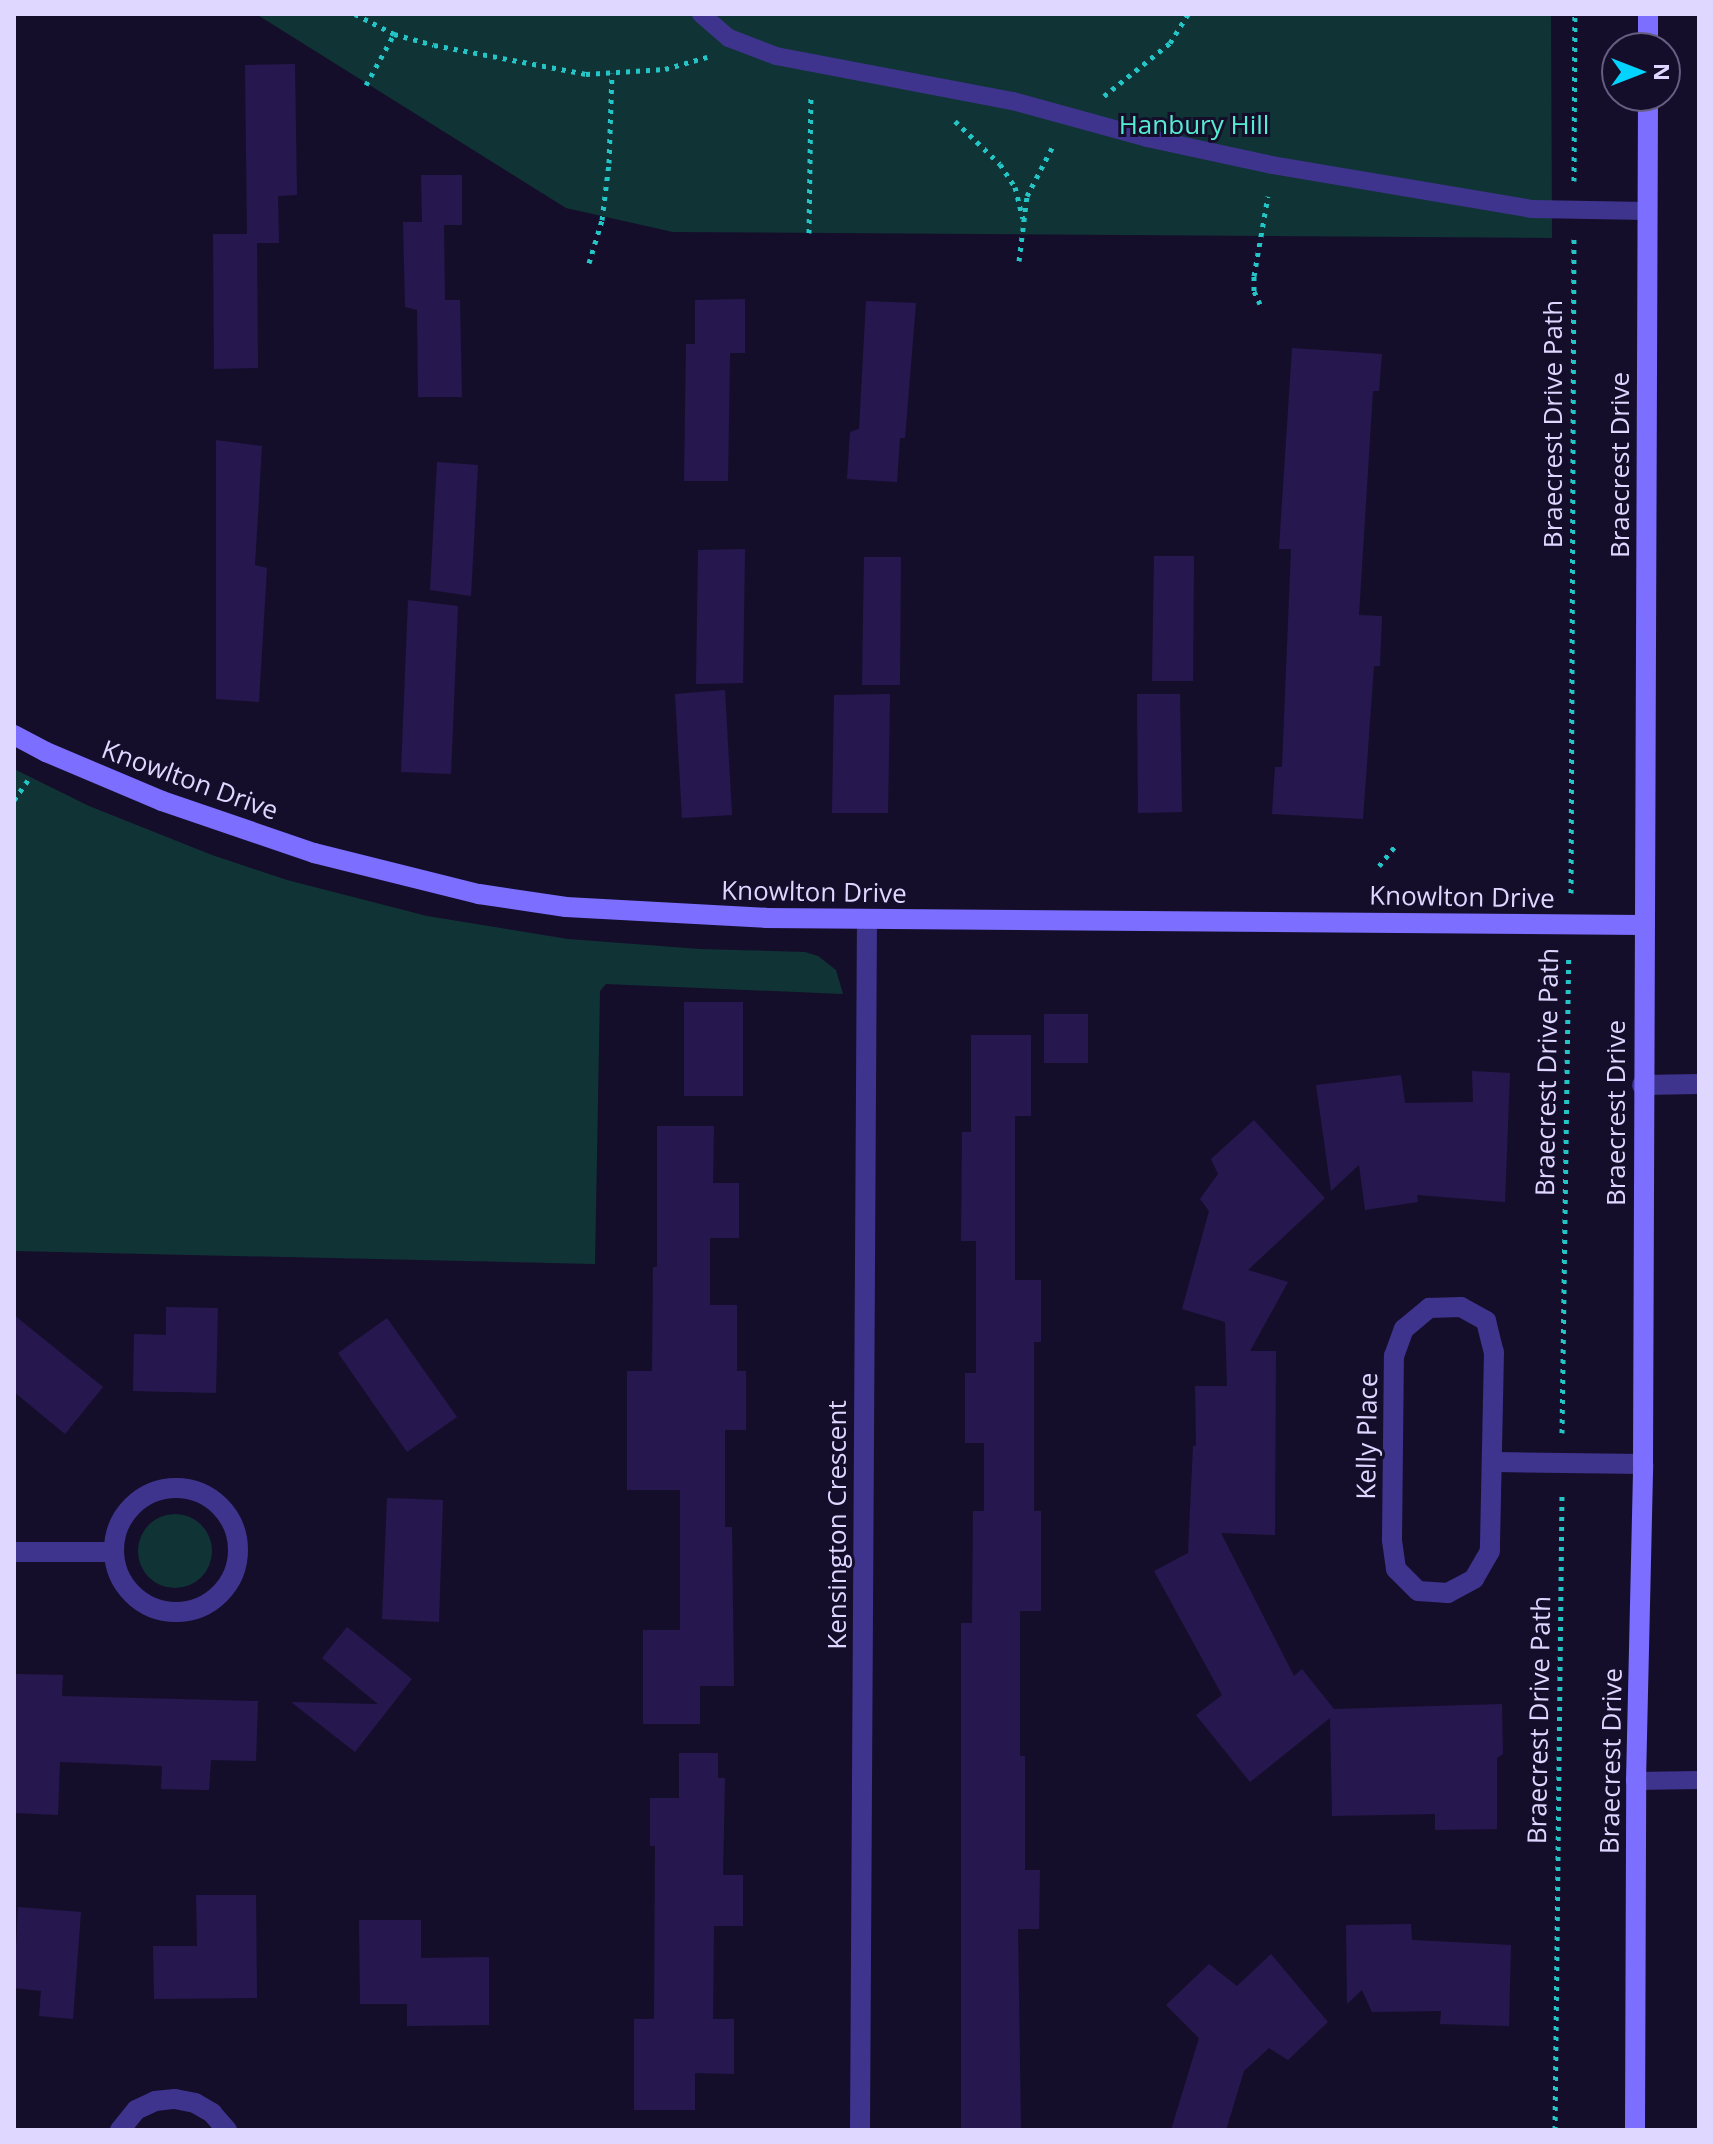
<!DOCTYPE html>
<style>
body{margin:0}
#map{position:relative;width:1713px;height:2144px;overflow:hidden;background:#150e2b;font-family:"Open Sans",sans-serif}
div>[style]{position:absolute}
.green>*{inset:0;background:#103435}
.round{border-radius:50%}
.building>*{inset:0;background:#26184e}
.path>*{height:5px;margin-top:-2.5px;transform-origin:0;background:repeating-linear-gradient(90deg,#23c5c7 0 4px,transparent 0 10px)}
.lane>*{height:18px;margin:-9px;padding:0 9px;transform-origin:9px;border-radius:9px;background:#3e348e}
.street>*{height:20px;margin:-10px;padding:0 10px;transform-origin:10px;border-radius:10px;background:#3e348e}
.street>.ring{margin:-10px;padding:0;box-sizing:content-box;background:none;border:20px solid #3e348e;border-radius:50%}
.secondary>*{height:20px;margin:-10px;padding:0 10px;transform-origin:10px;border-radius:10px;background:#7c6eff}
span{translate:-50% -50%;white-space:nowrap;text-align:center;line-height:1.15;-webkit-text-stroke:6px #150e2b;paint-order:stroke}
.park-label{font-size:26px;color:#56ecd2}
.street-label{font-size:26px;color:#dfd7ff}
.frame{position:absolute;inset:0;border:16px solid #dfd7ff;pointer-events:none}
.north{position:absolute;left:1601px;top:32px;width:80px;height:80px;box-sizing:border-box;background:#150e2b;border:2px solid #665e80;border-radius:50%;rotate:90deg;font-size:22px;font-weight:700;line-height:32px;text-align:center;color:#dfd7ff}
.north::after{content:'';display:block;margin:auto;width:28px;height:36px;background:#03d4ff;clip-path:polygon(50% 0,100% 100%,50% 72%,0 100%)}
</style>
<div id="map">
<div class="green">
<div style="clip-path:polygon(256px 14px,1551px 14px,1552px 238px,673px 232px,566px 208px)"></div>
<div style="clip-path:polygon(14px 769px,89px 806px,212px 855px,287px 880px,427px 916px,568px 939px,700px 949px,805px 952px,818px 956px,836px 970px,843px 994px,606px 984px,600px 991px,595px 1264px,14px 1251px)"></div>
<div class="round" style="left:138px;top:1514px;width:74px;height:74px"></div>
</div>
<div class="building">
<div style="clip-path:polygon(295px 64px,297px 195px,278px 196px,279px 243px,257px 243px,258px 368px,214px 369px,213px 234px,247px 234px,245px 65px)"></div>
<div style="clip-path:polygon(421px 175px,462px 175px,462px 225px,444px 225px,445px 300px,460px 300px,462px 397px,418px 397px,417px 310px,405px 307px,403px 222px,422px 222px)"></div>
<div style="clip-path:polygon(745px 299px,745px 353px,730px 353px,728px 481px,684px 481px,686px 344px,695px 344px,695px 300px)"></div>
<div style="clip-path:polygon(866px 301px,916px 303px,905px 438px,900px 438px,897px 482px,847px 479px,850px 432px,859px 429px)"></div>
<div style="clip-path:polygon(1292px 348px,1382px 354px,1379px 391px,1373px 391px,1359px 615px,1382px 616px,1380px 666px,1374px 666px,1363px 819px,1272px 814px,1275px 767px,1282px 767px,1291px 549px,1279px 549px)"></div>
<div style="clip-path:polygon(216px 440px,262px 446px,255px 565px,267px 568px,259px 702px,216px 699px)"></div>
<div style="clip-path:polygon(437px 462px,478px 465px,471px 596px,430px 590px)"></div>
<div style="clip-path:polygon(745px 549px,743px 683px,696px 684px,698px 550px)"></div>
<div style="clip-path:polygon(1154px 556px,1194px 556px,1193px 681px,1152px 681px)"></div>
<div style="clip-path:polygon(864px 557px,901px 557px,900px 685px,862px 685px)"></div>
<div style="clip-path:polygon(408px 600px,458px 606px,451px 774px,401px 772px)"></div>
<div style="clip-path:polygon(725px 690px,732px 815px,682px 818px,675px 694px)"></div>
<div style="clip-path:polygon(890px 694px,888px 813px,832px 813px,834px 695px)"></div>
<div style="clip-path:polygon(1137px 694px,1180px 694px,1182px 812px,1138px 813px)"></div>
<div style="clip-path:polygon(684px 1002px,743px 1002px,743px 1096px,684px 1096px)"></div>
<div style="clip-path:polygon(1044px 1014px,1088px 1014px,1088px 1063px,1044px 1063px)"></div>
<div style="clip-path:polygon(971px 1035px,1031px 1035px,1031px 1116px,1015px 1116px,1015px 1280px,1041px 1280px,1041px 1342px,1034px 1342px,1034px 1511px,1041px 1511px,1041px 1611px,1020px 1611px,1020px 1756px,1025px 1756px,1025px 1870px,1040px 1870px,1039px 1929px,1018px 1929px,1021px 2130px,961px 2130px,961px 1623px,972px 1623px,973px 1511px,984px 1511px,984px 1443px,965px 1443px,965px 1373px,976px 1373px,976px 1241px,961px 1241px,962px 1132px,971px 1132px)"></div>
<div style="clip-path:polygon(1472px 1071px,1510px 1073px,1505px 1202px,1417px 1195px,1418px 1202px,1365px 1210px,1359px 1165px,1331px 1191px,1316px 1085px,1401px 1075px,1405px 1103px,1473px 1102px)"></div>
<div style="clip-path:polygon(1254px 1120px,1325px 1198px,1248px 1270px,1288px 1282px,1250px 1351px,1276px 1351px,1275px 1535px,1221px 1533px,1294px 1676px,1302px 1669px,1334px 1709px,1502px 1704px,1503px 1754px,1497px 1758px,1497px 1829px,1435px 1830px,1435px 1814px,1332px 1816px,1330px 1718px,1250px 1782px,1196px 1715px,1222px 1695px,1154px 1571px,1188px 1553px,1193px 1446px,1196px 1446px,1195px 1386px,1227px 1386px,1225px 1322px,1182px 1309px,1209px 1211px,1200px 1199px,1218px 1174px,1211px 1159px)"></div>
<div style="clip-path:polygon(657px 1126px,714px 1126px,713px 1183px,739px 1183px,739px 1238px,710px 1238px,710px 1305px,737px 1305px,737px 1371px,746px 1371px,746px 1430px,725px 1430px,725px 1527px,732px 1527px,734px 1686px,700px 1686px,700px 1724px,643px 1724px,643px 1630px,680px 1630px,680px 1490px,627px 1490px,627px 1371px,652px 1371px,653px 1267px,657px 1267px)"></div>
<div style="clip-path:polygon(166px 1307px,218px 1308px,216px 1393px,133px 1391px,134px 1334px,166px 1335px)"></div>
<div style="clip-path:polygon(14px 1315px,103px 1387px,65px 1434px,14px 1392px)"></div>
<div style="clip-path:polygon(387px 1318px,457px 1417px,407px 1452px,338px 1353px)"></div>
<div style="clip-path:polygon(387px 1498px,443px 1500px,439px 1622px,382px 1619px)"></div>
<div style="clip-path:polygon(347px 1627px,412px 1679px,355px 1752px,291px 1702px,378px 1704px,322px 1658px)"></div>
<div style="clip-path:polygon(14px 1674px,63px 1675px,62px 1696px,258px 1701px,256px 1761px,211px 1760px,209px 1790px,161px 1789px,162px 1766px,60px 1762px,58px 1815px,14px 1813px)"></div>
<div style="clip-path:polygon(679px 1753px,718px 1753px,718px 1778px,725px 1778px,723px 1875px,743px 1875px,743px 1926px,714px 1926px,713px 2019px,734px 2019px,734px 2074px,695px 2073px,695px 2110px,634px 2110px,634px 2019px,654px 2019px,655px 1846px,650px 1846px,650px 1798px,679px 1798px)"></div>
<div style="clip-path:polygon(196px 1895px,256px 1895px,257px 1998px,154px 1999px,153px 1946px,197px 1946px)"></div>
<div style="clip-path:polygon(18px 1907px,81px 1912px,73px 2019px,39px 2016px,41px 1991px,14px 1988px)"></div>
<div style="clip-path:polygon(359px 1920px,421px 1920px,421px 1958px,489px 1957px,489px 2025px,407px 2026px,407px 2004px,360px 2004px)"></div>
<div style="clip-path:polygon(1411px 1924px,1412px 1940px,1511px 1945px,1509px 2026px,1440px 2024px,1441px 2011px,1372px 2012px,1362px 1990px,1347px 2004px,1346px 1925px)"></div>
<div style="clip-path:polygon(1271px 1954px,1328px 2022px,1288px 2060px,1269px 2048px,1244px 2071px,1226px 2130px,1171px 2130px,1199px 2038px,1166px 2005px,1209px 1964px,1237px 1986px)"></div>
</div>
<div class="path">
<div style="left:355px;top:14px;width:44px;rotate:27.1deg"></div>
<div style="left:394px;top:34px;width:41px;rotate:15.4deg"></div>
<div style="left:434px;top:45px;width:155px;rotate:10.8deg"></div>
<div style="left:586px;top:74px;width:79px;rotate:-3.6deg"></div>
<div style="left:665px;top:69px;width:44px;rotate:-15.9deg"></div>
<div style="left:366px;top:85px;width:58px;rotate:-61.2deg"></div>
<div style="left:1104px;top:96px;width:85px;rotate:-38.8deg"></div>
<div style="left:1170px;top:43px;width:34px;rotate:-58deg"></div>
<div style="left:955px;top:121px;width:62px;rotate:43.7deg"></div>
<div style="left:1000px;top:164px;width:27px;rotate:57deg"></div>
<div style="left:1015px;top:187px;width:32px;rotate:76deg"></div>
<div style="left:1574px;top:181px;width:167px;rotate:-89.7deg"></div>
<div style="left:809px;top:233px;width:139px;rotate:-89.2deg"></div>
<div style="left:1019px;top:261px;width:65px;rotate:-83deg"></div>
<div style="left:1027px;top:196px;width:59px;rotate:-62.6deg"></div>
<div style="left:589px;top:263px;width:45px;rotate:-73.2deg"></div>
<div style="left:602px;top:220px;width:57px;rotate:-83deg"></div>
<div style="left:609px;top:163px;width:90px;rotate:-88.1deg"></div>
<div style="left:1260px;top:304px;width:14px;rotate:-115deg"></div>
<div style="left:1254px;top:291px;width:15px;rotate:-90deg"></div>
<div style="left:1254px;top:276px;width:81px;rotate:-80.1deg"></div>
<div style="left:14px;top:800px;width:28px;rotate:-55deg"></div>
<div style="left:1379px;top:866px;width:26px;rotate:-51deg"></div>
<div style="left:1571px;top:893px;width:654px;rotate:-89.74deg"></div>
<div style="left:1562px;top:1433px;width:478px;rotate:-89.2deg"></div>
<div style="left:1555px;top:2130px;width:639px;rotate:-89.37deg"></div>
</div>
<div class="lane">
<div style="left:701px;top:14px;width:37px;rotate:41deg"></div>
<div style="left:729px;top:38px;width:50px;rotate:21deg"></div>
<div style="left:776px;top:56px;width:241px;rotate:10.8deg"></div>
<div style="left:1013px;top:101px;width:139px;rotate:15.4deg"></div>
<div style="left:1147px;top:138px;width:128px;rotate:12.2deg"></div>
<div style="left:1272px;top:165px;width:264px;rotate:9.6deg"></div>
<div style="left:1532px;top:209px;width:116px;rotate:1deg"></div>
<div style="left:1636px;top:1781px;width:63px;rotate:-0.9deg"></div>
</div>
<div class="street">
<div style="left:1642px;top:1085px;width:57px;rotate:-1deg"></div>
<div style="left:1461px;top:1307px;width:29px;rotate:29deg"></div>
<div style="left:1486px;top:1321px;width:32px;rotate:76deg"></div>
<div style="left:1494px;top:1352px;width:199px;rotate:91.2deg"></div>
<div style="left:1490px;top:1551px;width:32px;rotate:120deg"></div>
<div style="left:1474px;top:1579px;width:30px;rotate:152deg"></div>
<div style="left:1448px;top:1593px;width:30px;rotate:-176deg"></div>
<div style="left:1418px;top:1591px;width:31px;rotate:-135deg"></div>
<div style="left:1396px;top:1569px;width:30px;rotate:-98deg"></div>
<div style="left:1392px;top:1539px;width:183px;rotate:-89.4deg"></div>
<div style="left:1394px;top:1356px;width:29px;rotate:-70deg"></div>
<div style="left:1404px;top:1329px;width:33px;rotate:-40deg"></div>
<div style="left:1429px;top:1308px;width:32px;rotate:-2deg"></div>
<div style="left:1495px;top:1462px;width:148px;rotate:0.8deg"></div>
<div class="ring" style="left:114px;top:1488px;width:104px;height:104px"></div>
<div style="left:14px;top:1552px;width:99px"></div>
<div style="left:120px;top:2130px;width:26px;rotate:-51deg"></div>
<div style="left:136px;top:2110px;width:21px;rotate:-25deg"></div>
<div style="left:155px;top:2101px;width:20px;rotate:-6deg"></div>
<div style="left:175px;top:2099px;width:20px;rotate:11deg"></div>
<div style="left:195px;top:2103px;width:20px;rotate:30deg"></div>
<div style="left:212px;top:2113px;width:23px;rotate:49deg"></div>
<div style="left:860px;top:2130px;width:1211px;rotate:-89.67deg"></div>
</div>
<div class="secondary">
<div style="left:1648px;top:14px;width:34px;rotate:90deg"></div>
<div style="left:14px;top:735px;width:36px;rotate:28deg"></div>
<div style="left:46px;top:752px;width:126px;rotate:22.9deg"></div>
<div style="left:162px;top:801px;width:161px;rotate:18.9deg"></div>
<div style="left:314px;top:853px;width:170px;rotate:14deg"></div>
<div style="left:479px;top:894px;width:88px;rotate:8.5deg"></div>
<div style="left:566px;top:907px;width:200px;rotate:3.1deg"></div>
<div style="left:766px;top:918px;width:877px;rotate:0.46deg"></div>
<div style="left:1635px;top:2130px;width:349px;rotate:-89.8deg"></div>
<div style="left:1636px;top:1781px;width:317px;rotate:-88.7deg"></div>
<div style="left:1643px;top:1464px;width:1368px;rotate:-89.79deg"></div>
</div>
<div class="park-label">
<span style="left:1194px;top:125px">Hanbury Hill</span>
</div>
<div class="street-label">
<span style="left:1553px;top:424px;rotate:-90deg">Braecrest Drive Path</span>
<span style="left:1620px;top:465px;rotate:-90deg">Braecrest Drive</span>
<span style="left:190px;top:780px;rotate:20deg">Knowlton Drive</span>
<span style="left:814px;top:892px;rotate:1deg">Knowlton Drive</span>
<span style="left:1462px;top:897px;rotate:1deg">Knowlton Drive</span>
<span style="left:1547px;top:1072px;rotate:-89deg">Braecrest Drive Path</span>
<span style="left:1616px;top:1113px;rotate:-90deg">Braecrest Drive</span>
<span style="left:1367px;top:1436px;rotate:-89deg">Kelly Place</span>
<span style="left:837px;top:1525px;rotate:-90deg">Kensington Crescent</span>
<span style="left:1539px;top:1720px;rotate:-89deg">Braecrest Drive Path</span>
<span style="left:1611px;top:1761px;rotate:-89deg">Braecrest Drive</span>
</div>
<div class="frame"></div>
<div class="north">N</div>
</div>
